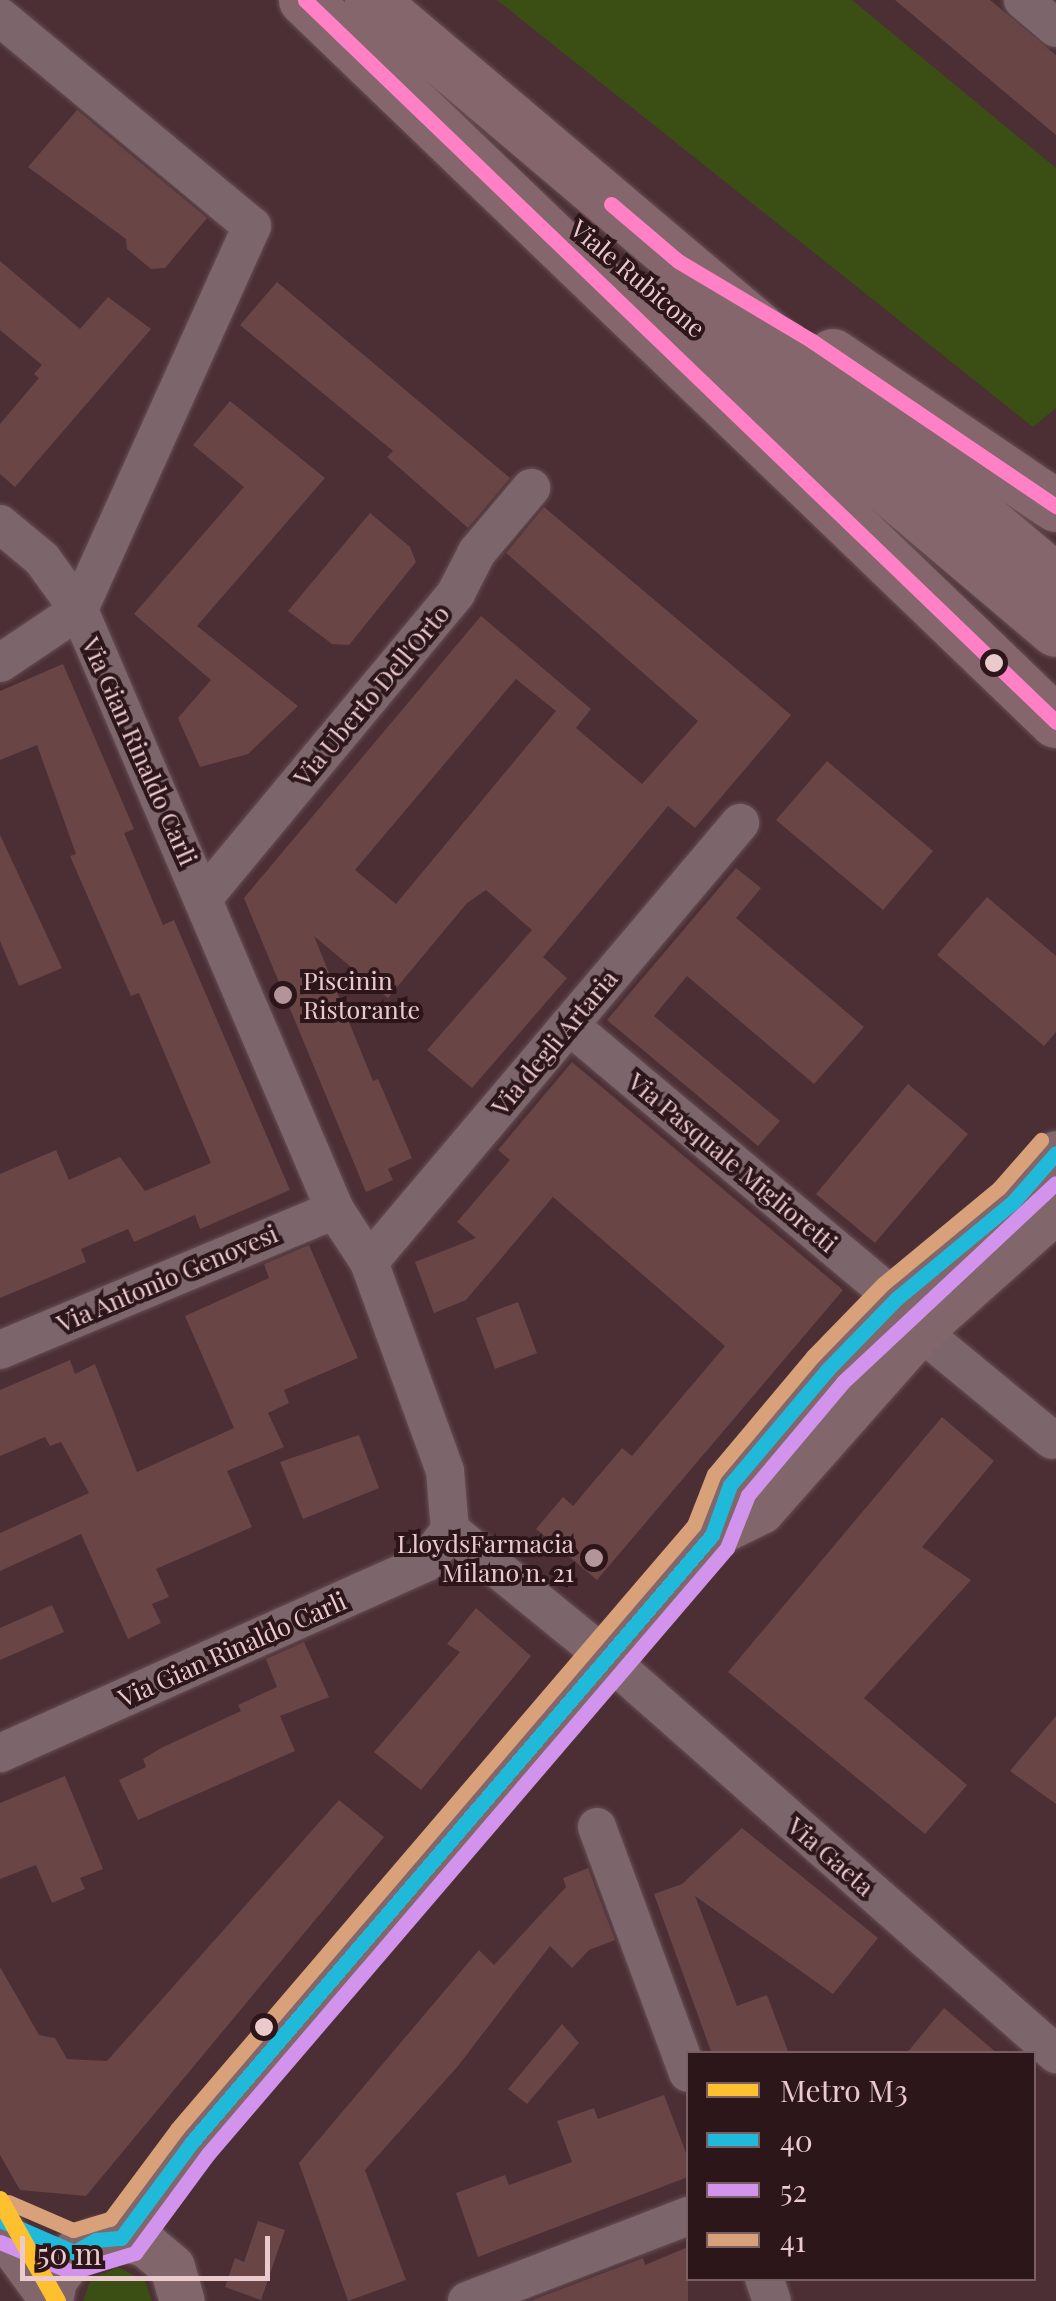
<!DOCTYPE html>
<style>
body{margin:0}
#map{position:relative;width:1056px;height:2301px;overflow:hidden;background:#4b2f35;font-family:"Playfair Display",serif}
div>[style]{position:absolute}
.green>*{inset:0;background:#3b4f15}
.building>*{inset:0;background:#694546}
.roads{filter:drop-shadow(0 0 2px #674e53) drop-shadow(0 0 2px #674e53)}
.minor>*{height:38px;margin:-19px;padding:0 19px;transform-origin:19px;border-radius:19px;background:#7d666b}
.major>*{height:45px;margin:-22.5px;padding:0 22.5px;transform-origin:22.5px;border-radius:22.5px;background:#81666b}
.highway>*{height:52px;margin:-26px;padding:0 26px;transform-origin:26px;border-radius:26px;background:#84666c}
.bus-1>*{height:15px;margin:-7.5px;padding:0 7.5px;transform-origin:7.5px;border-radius:7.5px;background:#20b9da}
.bus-2>*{height:15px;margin:-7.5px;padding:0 7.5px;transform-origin:7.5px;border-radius:7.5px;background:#d193ec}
.bus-3>*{height:15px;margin:-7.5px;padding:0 7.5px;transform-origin:7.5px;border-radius:7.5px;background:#d9a179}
.bus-4>*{height:15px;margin:-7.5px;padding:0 7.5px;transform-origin:7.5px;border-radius:7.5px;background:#ff80c5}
.metro-1>*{height:18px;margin:-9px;padding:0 9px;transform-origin:9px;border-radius:9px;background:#fec02e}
.dots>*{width:28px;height:28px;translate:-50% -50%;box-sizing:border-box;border:5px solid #2d161a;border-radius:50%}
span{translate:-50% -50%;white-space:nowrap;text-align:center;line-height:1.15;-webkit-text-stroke:8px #2d161a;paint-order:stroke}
.street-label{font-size:25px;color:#ebcace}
.poi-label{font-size:25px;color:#ebcace}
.left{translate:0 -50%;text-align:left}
.right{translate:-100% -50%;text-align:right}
.legend{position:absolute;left:686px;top:2051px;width:350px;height:230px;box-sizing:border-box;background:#2d161a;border:2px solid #795e62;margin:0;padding:12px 18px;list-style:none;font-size:30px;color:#ebcace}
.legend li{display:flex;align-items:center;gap:20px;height:50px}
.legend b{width:50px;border:2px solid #795e62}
.scale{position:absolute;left:20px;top:2236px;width:250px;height:45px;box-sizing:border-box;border:5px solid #ebcace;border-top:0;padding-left:12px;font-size:30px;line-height:35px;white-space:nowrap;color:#ebcace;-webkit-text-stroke:8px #2d161a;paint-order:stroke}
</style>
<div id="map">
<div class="green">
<div style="clip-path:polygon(497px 0,852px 0,1056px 168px,1056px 408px,1033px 427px)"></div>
<div style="clip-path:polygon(118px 2267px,145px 2281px,152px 2301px,83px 2301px,91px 2279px)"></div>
</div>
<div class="building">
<div style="clip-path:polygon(895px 0,990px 0,1056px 55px,1056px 135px)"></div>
<div style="clip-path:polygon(77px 110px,207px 218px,165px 268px,151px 269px,127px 249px,126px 239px,28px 167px)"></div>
<div style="clip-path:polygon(0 261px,80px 329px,108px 297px,151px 329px,15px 487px,0 474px,0 424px,39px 378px,34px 374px,42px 365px,0 330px)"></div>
<div style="clip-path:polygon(277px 282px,510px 478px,468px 528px,387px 457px,393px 451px,240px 325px)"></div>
<div style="clip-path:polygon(230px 401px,325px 478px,197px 626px,298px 706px,248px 754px,200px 767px,178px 718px,211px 680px,134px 614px,244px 487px,193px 445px)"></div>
<div style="clip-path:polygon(evenodd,544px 507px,791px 715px,695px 828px,668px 806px,543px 957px,567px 978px,472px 1088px,427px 1050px,532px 930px,486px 890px,467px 903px,388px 998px,314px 936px,373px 1081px,378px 1079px,412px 1158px,388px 1169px,393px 1180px,366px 1192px,244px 898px,481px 616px,591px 709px,576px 728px,642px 784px,698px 721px,506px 553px,544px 507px,516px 679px,556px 711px,396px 904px,355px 870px,516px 679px)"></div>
<div style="clip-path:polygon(370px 513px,410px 547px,416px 562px,349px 645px,332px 644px,288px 611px)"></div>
<div style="clip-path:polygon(63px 664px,134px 829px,124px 833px,163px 925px,174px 920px,290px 1190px,200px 1229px,195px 1215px,134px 1242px,128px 1229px,81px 1249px,86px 1262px,0 1298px,0 1174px,56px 1150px,69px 1180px,120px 1157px,145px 1191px,211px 1163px,139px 993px,131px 996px,70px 856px,76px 854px,37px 745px,0 760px,0 691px)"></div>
<div style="clip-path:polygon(827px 761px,933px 851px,883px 910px,776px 820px)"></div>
<div style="clip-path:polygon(0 835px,62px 968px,19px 986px,0 941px)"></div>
<div style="clip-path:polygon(736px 868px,761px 888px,736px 918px,864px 1027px,814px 1084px,687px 976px,654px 1016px,780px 1121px,758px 1146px,607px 1020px)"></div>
<div style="clip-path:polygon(987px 897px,1056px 956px,1056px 1032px,1044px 1046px,937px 955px)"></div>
<div style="clip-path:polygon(572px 1062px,843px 1290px,597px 1580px,536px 1529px,563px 1497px,573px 1506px,622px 1448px,632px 1456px,725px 1346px,553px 1197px,466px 1300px,434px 1313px,415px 1262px,476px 1238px,457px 1222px,510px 1160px,498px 1150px)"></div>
<div style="clip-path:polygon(908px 1084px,968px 1134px,875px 1243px,816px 1194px)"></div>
<div style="clip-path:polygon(309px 1245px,358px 1358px,284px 1390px,289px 1403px,268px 1413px,284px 1447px,227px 1471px,252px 1527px,156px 1569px,169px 1597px,152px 1604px,161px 1623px,128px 1639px,81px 1534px,0 1571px,0 1533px,89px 1493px,61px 1442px,50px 1446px,45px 1437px,0 1456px,0 1390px,70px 1360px,75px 1374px,95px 1364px,137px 1472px,234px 1428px,185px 1316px,269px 1278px,264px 1264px)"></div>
<div style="clip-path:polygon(518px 1302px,537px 1353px,495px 1369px,476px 1318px)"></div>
<div style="clip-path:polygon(942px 1417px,994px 1461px,922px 1547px,971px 1580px,864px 1698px,967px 1785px,925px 1834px,728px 1672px)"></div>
<div style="clip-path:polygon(359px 1435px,379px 1488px,303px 1519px,280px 1462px)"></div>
<div style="clip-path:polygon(52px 1605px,64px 1632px,0 1660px,0 1628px)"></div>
<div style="clip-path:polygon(476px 1608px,531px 1656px,421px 1790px,374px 1752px,460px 1652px,447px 1644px)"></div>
<div style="clip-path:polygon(304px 1642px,329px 1697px,280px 1716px,295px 1751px,138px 1820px,119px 1780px,146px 1767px,143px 1759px,161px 1748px,241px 1711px,238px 1705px,277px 1687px,266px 1659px)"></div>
<div style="clip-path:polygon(1056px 1716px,1056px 1804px,1010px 1771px)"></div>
<div style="clip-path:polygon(65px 1776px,103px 1869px,80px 1878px,85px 1889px,52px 1903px,36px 1865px,0 1879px,0 1803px)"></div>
<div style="clip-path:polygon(339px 1800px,384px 1837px,86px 2196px,20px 2190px,0 2155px,0 1967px,39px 2035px,55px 2038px,67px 2059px,107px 2061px)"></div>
<div style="clip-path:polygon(742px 1828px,878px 1938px,833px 1994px,695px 1896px,737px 2006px,767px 1995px,789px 2054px,712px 2054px,654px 1894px,682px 1884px)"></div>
<div style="clip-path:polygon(588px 1868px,615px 1940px,589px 1950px,572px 1968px,550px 1946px,458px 2066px,365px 2170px,406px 2280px,348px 2301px,299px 2163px,479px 1950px,494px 1965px,566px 1887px,563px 1878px)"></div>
<div style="clip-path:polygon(944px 2008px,998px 2054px,906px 2054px)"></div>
<div style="clip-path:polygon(562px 2024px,579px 2043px,527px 2104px,508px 2089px)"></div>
<div style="clip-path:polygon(664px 2095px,688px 2158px,688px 2177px,478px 2257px,456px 2193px,505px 2175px,509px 2185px,572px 2162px,557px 2121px,594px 2108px,598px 2119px)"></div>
<div style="clip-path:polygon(258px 2221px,285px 2230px,261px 2300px,225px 2287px,235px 2258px,244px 2262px)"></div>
<div style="clip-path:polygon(688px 2247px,688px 2301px,530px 2301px,643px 2258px,645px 2265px)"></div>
</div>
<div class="roads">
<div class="minor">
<div style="left:1023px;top:0;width:43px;rotate:40.3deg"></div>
<div style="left:0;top:17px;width:327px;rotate:39.7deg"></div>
<div style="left:252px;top:226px;width:421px;rotate:114.3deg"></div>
<div style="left:79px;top:610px;width:95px;rotate:146.1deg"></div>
<div style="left:0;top:524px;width:55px;rotate:39.8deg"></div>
<div style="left:42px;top:559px;width:63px;rotate:54deg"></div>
<div style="left:79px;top:610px;width:652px;rotate:66.89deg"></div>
<div style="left:335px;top:1210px;width:62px;rotate:56.8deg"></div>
<div style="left:369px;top:1262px;width:222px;rotate:70deg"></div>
<div style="left:445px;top:1471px;width:59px;rotate:85.2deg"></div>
<div style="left:450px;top:1530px;width:41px;rotate:127.1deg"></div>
<div style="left:425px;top:1563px;width:466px;rotate:155.9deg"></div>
<div style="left:204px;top:897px;width:395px;rotate:-50.3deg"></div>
<div style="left:456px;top:593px;width:46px;rotate:-62.9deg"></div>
<div style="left:477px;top:552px;width:84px;rotate:-49.8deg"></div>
<div style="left:569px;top:1025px;width:427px;rotate:40deg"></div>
<div style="left:369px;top:1262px;width:575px;rotate:-49.8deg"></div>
<div style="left:920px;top:1331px;width:171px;rotate:39.5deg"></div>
<div style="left:0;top:1350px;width:363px;rotate:-22.7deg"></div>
<div style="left:450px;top:1530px;width:203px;rotate:39.2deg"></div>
<div style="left:607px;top:1658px;width:599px;rotate:41.41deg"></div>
<div style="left:597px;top:1827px;width:262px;rotate:69.7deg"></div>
<div style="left:764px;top:2278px;width:24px;rotate:71deg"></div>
<div style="left:467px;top:2301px;width:237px;rotate:-21deg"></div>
</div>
<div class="major">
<div style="left:712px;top:1535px;width:55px;rotate:-26.1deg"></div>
<div style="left:761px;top:1511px;width:240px;rotate:-48.5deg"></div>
<div style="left:920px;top:1331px;width:182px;rotate:-41.7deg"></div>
<div style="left:0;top:2229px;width:84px;rotate:53.7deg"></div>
<div style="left:121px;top:2238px;width:119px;rotate:-53.5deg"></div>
<div style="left:192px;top:2142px;width:799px;rotate:-49.41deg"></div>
<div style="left:712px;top:1535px;width:53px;rotate:-70.2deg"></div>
<div style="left:730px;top:1485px;width:152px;rotate:-49.8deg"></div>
<div style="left:828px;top:1369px;width:98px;rotate:-45.8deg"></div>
<div style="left:896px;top:1299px;width:152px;rotate:-39.7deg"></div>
<div style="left:1013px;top:1202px;width:65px;rotate:-48.7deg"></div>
<div style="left:50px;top:2301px;width:21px;rotate:-79deg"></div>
<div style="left:54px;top:2280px;width:34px;rotate:-54deg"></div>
<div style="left:74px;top:2252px;width:25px;rotate:-29deg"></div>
<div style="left:96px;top:2240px;width:25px;rotate:-5deg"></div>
<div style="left:121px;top:2238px;width:25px;rotate:14deg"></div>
<div style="left:145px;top:2244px;width:35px;rotate:40deg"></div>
<div style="left:172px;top:2267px;width:35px;rotate:74deg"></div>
</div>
<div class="highway">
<div style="left:305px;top:0;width:1042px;rotate:43.87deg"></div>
<div style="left:371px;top:0;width:898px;rotate:40.26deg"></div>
<div style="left:667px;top:302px;width:509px;rotate:40.22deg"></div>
<div style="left:833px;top:355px;width:269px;rotate:34.1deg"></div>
</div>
</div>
<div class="bus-1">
<div style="left:0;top:2220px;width:81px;rotate:23.4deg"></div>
<div style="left:74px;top:2252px;width:25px;rotate:-29deg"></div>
<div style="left:96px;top:2240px;width:25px;rotate:-5deg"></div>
<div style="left:121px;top:2238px;width:119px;rotate:-53.5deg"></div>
<div style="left:192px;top:2142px;width:799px;rotate:-49.41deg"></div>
<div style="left:712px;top:1535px;width:53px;rotate:-70.2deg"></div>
<div style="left:730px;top:1485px;width:152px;rotate:-49.8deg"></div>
<div style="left:828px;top:1369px;width:98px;rotate:-45.8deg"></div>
<div style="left:896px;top:1299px;width:152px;rotate:-39.7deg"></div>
<div style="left:1013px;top:1202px;width:65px;rotate:-48.7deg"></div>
</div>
<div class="bus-2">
<div style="left:0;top:2242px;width:78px;rotate:22.6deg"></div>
<div style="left:72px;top:2272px;width:66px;rotate:-16.8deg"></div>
<div style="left:135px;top:2253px;width:123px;rotate:-53.6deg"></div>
<div style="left:208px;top:2154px;width:798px;rotate:-49.42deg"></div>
<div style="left:727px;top:1548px;width:57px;rotate:-68.4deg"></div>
<div style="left:748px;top:1495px;width:148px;rotate:-49.9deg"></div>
<div style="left:843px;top:1382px;width:291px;rotate:-43.1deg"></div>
</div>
<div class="bus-3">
<div style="left:8px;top:2202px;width:71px;rotate:23.3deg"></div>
<div style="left:73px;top:2230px;width:39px;rotate:-17deg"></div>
<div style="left:110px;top:2219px;width:112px;rotate:-53.3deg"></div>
<div style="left:177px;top:2129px;width:795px;rotate:-49.44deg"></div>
<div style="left:694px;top:1525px;width:55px;rotate:-68.6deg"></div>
<div style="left:714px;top:1474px;width:154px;rotate:-50deg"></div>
<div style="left:813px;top:1356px;width:100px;rotate:-45.8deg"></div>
<div style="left:883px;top:1284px;width:151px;rotate:-39.6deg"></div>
<div style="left:999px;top:1188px;width:64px;rotate:-48.8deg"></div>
</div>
<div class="bus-4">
<div style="left:305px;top:0;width:1042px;rotate:43.87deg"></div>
<div style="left:611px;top:204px;width:88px;rotate:40.4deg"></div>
<div style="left:678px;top:261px;width:156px;rotate:30.8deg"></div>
<div style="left:812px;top:341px;width:295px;rotate:34.1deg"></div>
</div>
<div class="metro-1">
<div style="left:0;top:2200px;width:116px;rotate:60.6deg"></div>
</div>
<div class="dots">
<div style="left:994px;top:663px;background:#ebcace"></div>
<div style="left:283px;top:995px;background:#b39498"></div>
<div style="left:594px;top:1558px;background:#b39498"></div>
<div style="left:264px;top:2027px;background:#ebcace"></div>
</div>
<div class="street-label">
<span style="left:638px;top:278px;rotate:40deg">Viale Rubicone</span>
<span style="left:371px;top:695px;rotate:-50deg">Via Uberto Dell'Orto</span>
<span style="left:140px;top:751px;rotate:66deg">Via Gian Rinaldo Carli</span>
<span style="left:554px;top:1042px;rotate:-50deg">Via degli Artaria</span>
<span style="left:733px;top:1162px;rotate:40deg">Via Pasquale Miglioretti</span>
<span style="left:167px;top:1278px;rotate:-23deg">Via Antonio Genovesi</span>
<span style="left:232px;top:1649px;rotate:-24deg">Via Gian Rinaldo Carli</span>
<span style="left:831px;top:1856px;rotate:41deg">Via Gaeta</span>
</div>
<div class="poi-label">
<span class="left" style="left:303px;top:995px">Piscinin<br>Ristorante</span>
<span class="right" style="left:574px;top:1558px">LloydsFarmacia<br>Milano n. 21</span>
</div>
<ul class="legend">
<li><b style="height:12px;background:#fec02e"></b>Metro M3</li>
<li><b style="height:12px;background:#20b9da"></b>40</li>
<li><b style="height:12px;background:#d193ec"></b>52</li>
<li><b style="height:12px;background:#d9a179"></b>41</li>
</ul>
<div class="scale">50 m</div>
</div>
